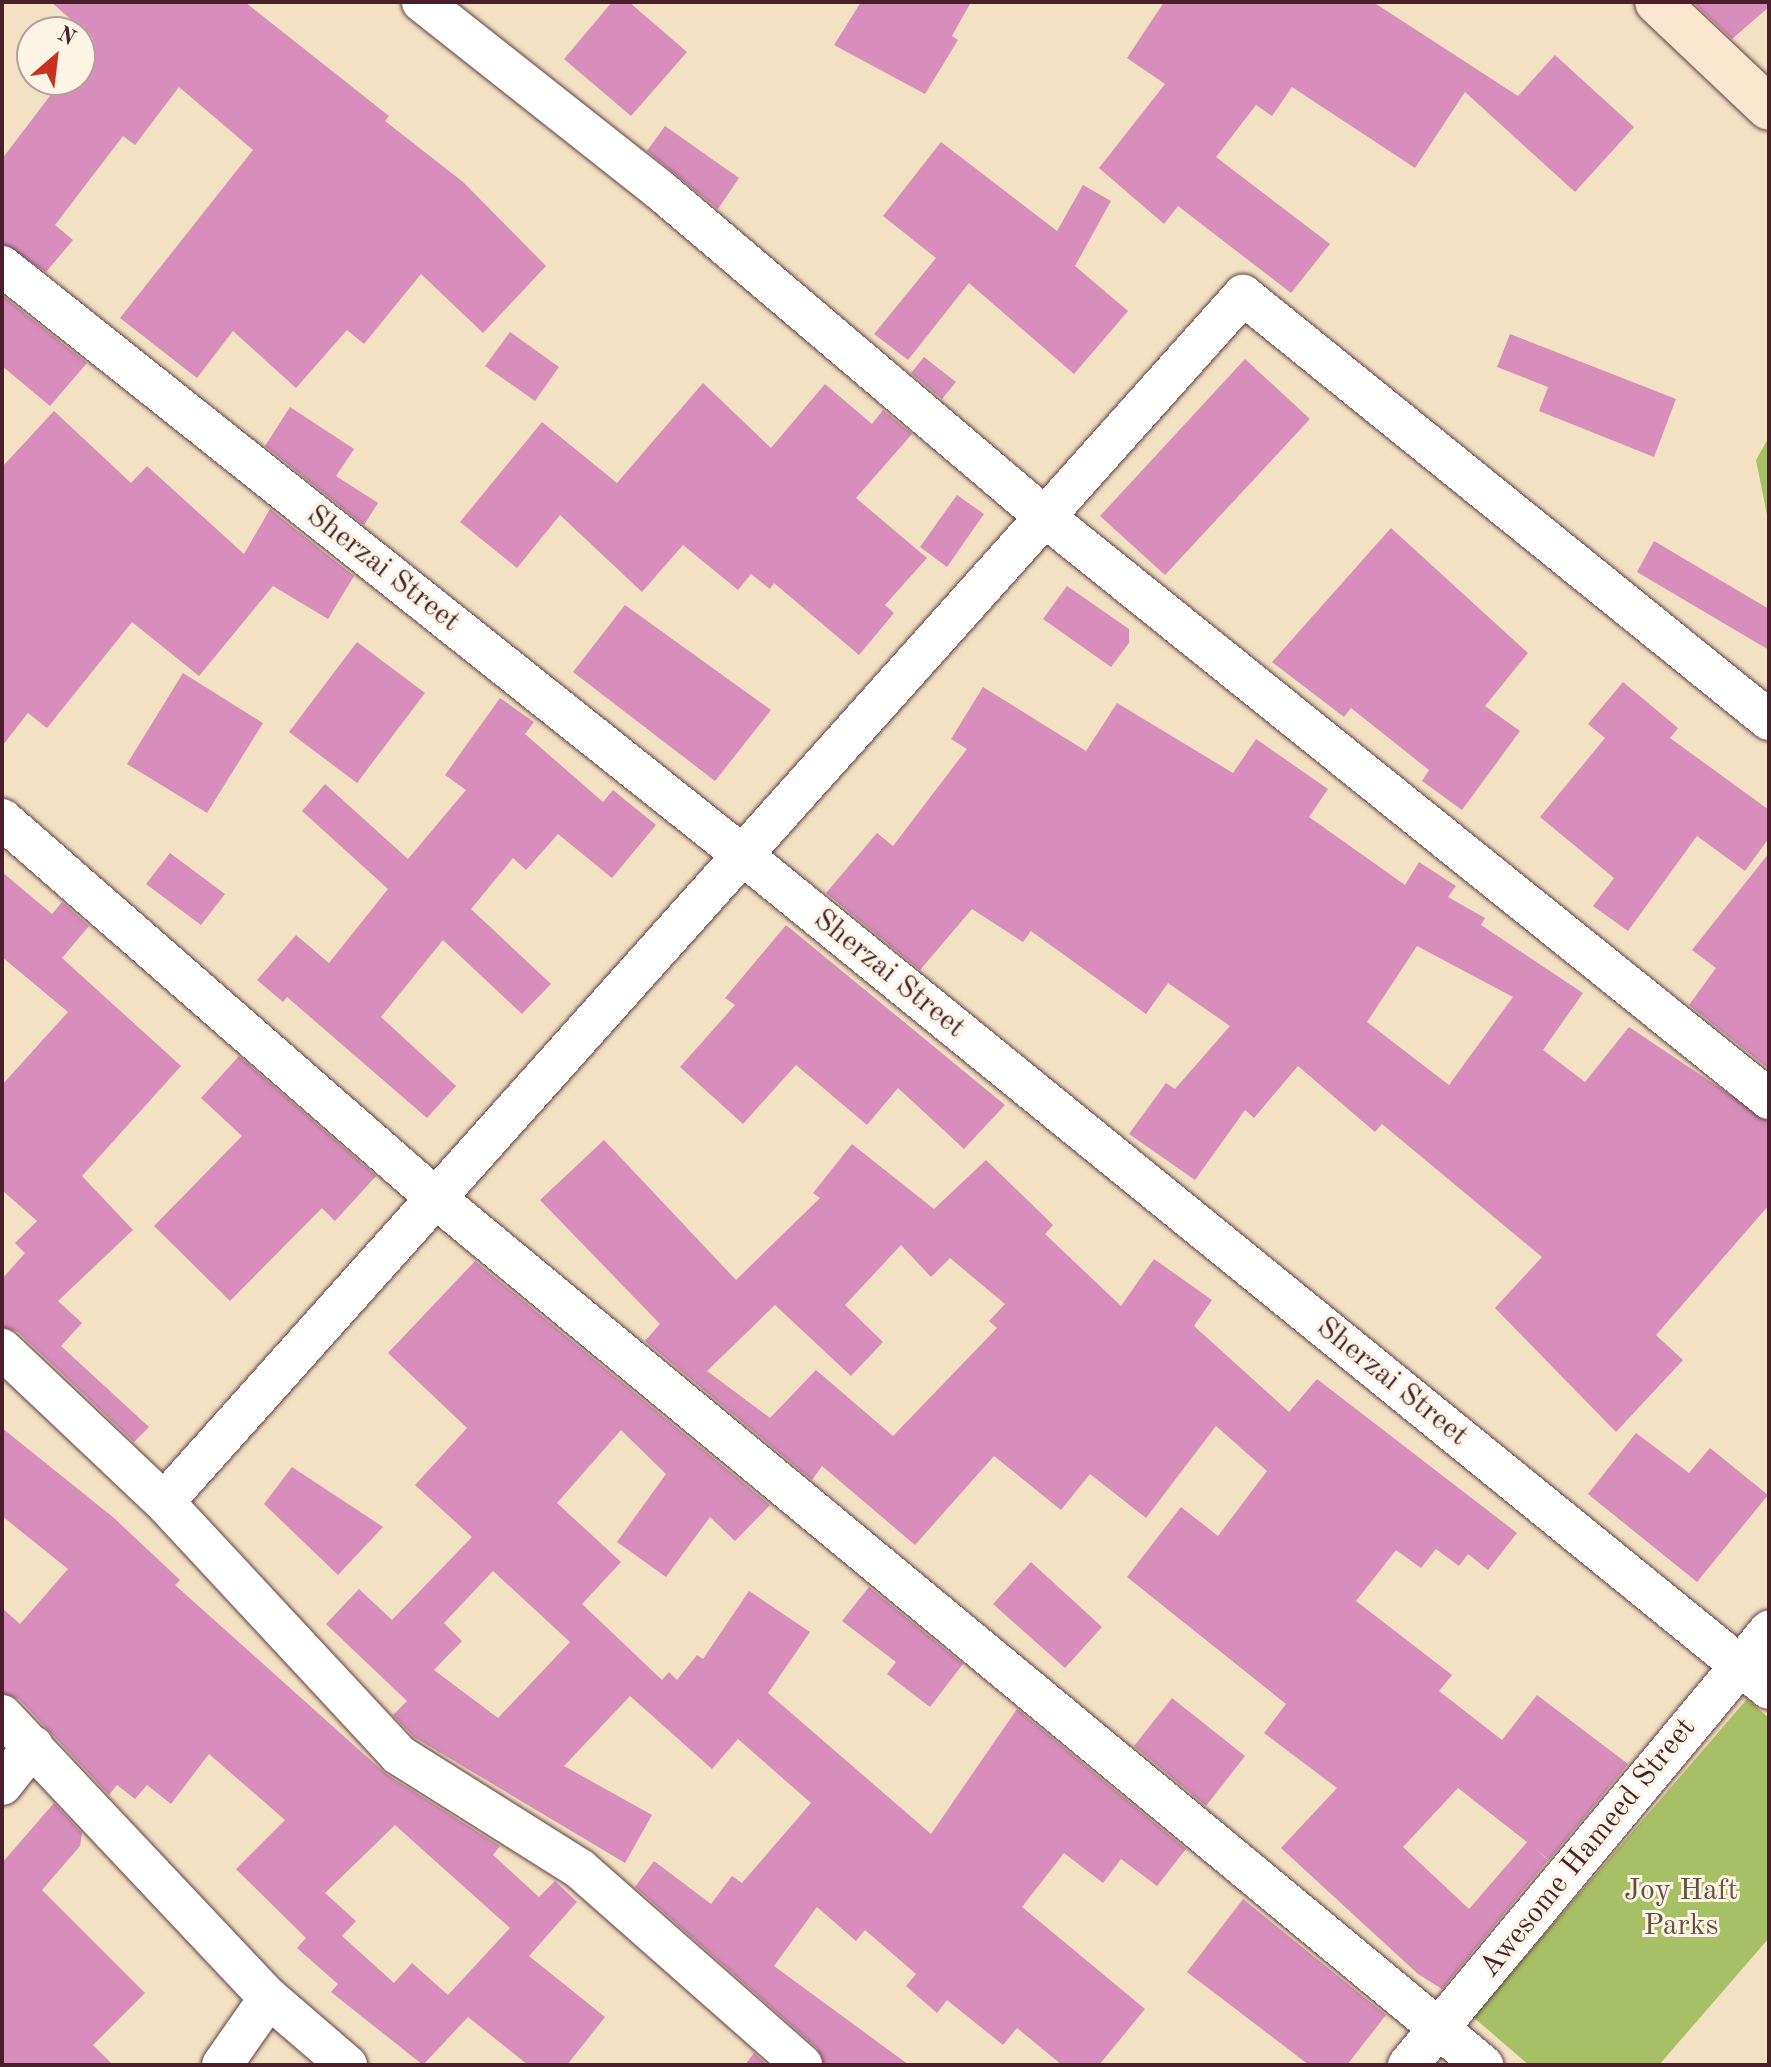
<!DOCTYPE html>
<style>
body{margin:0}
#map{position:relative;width:1771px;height:2067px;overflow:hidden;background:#f2e2c3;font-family:"Old Standard TT",serif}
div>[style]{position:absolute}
.green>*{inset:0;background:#a8c065}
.building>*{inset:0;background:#d78ebb}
.roads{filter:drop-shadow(0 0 2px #633c42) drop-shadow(0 0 2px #633c42)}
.street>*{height:40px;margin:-20px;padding:0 20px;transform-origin:20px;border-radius:20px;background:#fff}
.secondary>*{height:44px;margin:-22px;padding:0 22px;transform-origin:22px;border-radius:22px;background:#fbe5cf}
span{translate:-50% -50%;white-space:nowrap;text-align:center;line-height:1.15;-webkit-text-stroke:6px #fcf5e5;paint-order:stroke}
.street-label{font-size:30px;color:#4a1f2b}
.park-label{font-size:30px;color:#664f3c}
.frame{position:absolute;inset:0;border:4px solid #4a1f2b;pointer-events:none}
.north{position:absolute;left:16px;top:16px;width:80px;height:80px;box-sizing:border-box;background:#fcf5e5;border:2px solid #b59f9b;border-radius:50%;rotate:28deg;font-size:22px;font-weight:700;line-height:32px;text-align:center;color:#4a1f2b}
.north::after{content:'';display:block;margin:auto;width:28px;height:36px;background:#c8321e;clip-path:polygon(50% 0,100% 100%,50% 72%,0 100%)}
</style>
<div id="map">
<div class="green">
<div style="clip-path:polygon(1769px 437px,1769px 525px,1756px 460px)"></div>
<div style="clip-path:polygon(1747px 1699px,1769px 1718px,1769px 1938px,1659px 2065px,1529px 2065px,1473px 2017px)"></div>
</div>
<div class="building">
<div style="clip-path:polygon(51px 2px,245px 2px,389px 116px,385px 121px,463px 182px,546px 266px,483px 333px,421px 274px,364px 344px,347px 330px,296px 388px,233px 331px,197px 378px,120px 318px,253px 150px,179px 87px,135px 145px,123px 136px,55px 225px,73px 240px,46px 272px,2px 244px,2px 159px,62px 80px,80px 80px,80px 56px,93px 39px)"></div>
<div style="clip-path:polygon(612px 2px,629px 2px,687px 52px,631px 116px,564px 59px)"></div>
<div style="clip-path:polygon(861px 2px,971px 2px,952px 36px,958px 40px,925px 94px,834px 45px)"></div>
<div style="clip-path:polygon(1164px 2px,1373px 2px,1518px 96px,1555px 55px,1634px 127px,1575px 192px,1465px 92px,1415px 168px,1292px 87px,1272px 116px,1256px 105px,1216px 157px,1330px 244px,1291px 293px,1178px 206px,1164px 224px,1099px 168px,1165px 84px,1127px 58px)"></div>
<div style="clip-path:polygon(1693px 2px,1769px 2px,1769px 7px,1732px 39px)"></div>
<div style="clip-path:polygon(665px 126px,739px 178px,718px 209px,647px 151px)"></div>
<div style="clip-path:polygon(941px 142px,1057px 231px,1083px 185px,1111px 201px,1075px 266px,1128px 311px,1074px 374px,969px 283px,908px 360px,874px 334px,936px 258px,883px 216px)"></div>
<div style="clip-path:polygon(2px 295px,87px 363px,50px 406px,2px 366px)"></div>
<div style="clip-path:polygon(510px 332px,559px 367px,535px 401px,485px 366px)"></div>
<div style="clip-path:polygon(1510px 334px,1676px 399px,1654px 457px,1539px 411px,1548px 387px,1497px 367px)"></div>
<div style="clip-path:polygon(924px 357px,956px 382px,942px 399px,911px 373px)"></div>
<div style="clip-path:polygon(1245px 359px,1310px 419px,1165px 575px,1100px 516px)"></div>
<div style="clip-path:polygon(703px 383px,771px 448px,825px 384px,872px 424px,883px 410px,912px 434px,856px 498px,927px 558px,885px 605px,894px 613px,859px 655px,774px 583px,770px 589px,751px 574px,738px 590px,683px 545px,642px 592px,560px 515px,517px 568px,460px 522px,542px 422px,617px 483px)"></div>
<div style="clip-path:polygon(290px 407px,354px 449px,336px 476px,378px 503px,364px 525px,265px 446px)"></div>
<div style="clip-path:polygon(54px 411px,131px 483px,147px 466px,244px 554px,270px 509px,354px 576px,328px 619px,273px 586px,199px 676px,132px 622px,47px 728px,28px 713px,2px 746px,2px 467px)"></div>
<div style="clip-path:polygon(957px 495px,984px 514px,947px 567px,920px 547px)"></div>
<div style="clip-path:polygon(1391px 528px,1528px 653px,1485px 706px,1520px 731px,1462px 810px,1422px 781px,1429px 770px,1351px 708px,1344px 717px,1272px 662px)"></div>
<div style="clip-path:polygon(1654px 541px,1769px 609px,1769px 650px,1637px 572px)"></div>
<div style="clip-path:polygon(1067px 586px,1129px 629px,1129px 643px,1111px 667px,1043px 619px)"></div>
<div style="clip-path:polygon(625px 605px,771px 710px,715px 781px,573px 672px)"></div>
<div style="clip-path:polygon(357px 642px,425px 693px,357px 783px,289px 732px)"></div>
<div style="clip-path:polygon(183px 673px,263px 723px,207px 813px,127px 764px)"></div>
<div style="clip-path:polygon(1623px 682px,1678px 728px,1670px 738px,1769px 810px,1769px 838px,1745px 871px,1697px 836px,1628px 931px,1593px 906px,1614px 878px,1540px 817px,1605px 738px,1588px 724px)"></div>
<div style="clip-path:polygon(evenodd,983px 687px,1086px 751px,1117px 703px,1233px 773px,1256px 739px,1328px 789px,1309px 817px,1405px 885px,1419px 862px,1456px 886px,1448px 897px,1485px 918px,1481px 925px,1583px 993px,1543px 1050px,1585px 1082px,1629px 1027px,1769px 1121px,1769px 1205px,1656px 1335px,1683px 1360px,1616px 1432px,1495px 1308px,1542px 1257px,1382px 1124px,1375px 1132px,1298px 1066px,1254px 1118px,1245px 1110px,1195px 1180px,1129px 1134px,1166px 1083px,1175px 1089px,1230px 1026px,1168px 983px,1146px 1014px,1031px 931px,1023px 942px,972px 909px,920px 970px,826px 893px,877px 833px,893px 846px,967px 749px,951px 739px,983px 687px,1417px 946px,1513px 997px,1449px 1085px,1367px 1022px,1417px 946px)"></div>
<div style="clip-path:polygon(500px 698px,534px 722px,525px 734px,603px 802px,613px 790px,656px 825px,612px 878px,558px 834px,526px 870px,513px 858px,471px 909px,551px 984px,522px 1014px,443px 940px,381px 1017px,456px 1086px,427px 1118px,287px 997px,283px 1002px,257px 980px,296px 935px,329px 963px,388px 889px,302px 811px,325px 784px,408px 859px,466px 790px,445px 775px)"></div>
<div style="clip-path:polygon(170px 853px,225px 894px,201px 925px,146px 884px)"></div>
<div style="clip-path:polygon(1769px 853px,1769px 1069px,1689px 1005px,1716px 968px,1692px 950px)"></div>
<div style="clip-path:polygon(2px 872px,52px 914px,62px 902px,89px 926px,62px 958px,181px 1066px,82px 1176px,133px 1230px,58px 1301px,82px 1323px,61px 1346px,149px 1427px,134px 1442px,18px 1332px,2px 1327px,2px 1279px,25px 1253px,15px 1243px,37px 1221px,2px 1190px,2px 1085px,68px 1012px,2px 957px)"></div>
<div style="clip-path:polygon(786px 925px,1005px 1105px,964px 1149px,898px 1088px,867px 1125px,796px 1065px,743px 1124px,680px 1067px,735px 1005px,725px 998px)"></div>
<div style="clip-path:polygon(239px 1056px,376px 1176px,335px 1221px,322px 1208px,230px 1301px,154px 1226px,242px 1136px,201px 1098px)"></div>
<div style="clip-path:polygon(evenodd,604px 1140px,736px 1280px,820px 1198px,813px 1193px,852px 1144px,934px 1209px,986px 1160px,1053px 1225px,1045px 1234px,1121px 1306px,1154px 1259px,1212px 1300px,1194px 1326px,1289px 1412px,1317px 1379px,1517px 1533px,1488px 1570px,1468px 1554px,1459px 1566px,1436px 1549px,1421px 1568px,1396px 1550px,1356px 1601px,1452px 1675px,1439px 1691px,1502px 1740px,1537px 1695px,1628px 1764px,1549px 1860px,1533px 1847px,1548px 1860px,1442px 1989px,1418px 1974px,1281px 1848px,1337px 1788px,1264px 1733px,1286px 1704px,1127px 1577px,1181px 1507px,1218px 1536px,1267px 1471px,1216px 1426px,1146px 1518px,1090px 1474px,1061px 1510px,994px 1456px,915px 1545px,822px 1466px,812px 1480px,645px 1341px,660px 1324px,540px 1200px,604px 1140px,901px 1245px,931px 1277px,950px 1258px,1005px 1304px,989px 1321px,997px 1328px,893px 1436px,816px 1370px,770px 1418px,707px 1371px,775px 1305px,851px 1376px,883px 1342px,845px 1305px,901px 1245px,604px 1140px,1458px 1788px,1527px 1842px,1469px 1909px,1403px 1847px,1458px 1788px)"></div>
<div style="clip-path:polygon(evenodd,475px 1261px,770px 1505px,735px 1541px,710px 1517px,666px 1577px,617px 1542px,666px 1474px,621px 1430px,557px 1503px,621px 1562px,582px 1604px,662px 1680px,669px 1672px,677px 1680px,697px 1655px,703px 1659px,749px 1591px,810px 1632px,768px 1693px,931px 1834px,1017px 1709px,1186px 1849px,1157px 1886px,1121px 1859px,1103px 1883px,1064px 1853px,1022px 1907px,1145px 2009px,1099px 2065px,1062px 2065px,1017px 2028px,1003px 2045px,947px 2000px,937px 2013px,906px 1986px,916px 1974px,865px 1930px,856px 1941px,817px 1907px,774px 1966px,909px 2065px,824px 2065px,817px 2048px,635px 1887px,654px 1861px,711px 1904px,732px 1876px,742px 1883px,811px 1803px,738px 1739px,712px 1769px,630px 1696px,564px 1766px,652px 1815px,625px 1863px,414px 1737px,393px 1715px,407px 1701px,326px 1624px,359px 1589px,392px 1620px,472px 1537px,415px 1485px,467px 1428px,388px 1353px,475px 1261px,493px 1571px,570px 1642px,498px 1718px,434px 1670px,462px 1641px,444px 1623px,493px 1571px)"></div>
<div style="clip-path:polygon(evenodd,2px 1428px,114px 1518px,180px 1580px,175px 1585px,386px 1774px,500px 1846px,493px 1855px,539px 1897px,555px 1881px,577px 1902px,529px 1956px,605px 2017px,567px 2065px,528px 2065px,468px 2017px,423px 2065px,331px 1992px,338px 1984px,297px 1948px,306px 1938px,236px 1869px,285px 1820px,209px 1754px,171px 1804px,147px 1785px,135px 1799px,117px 1785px,109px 1795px,19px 1699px,2px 1693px,2px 1608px,20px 1624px,68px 1569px,2px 1516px,2px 1428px,395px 1825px,510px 1928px,448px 1995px,412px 1963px,394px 1983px,342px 1936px,356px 1921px,325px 1893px,395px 1825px)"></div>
<div style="clip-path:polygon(1636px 1433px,1689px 1473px,1710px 1448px,1768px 1495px,1697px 1582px,1588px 1494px)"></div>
<div style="clip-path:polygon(292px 1467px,383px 1527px,338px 1575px,264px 1504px)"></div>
<div style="clip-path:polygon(1031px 1562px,1102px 1627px,1065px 1668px,993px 1604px)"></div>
<div style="clip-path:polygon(869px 1587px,963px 1664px,930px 1707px,887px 1674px,896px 1662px,842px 1621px)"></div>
<div style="clip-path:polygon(1172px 1698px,1245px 1756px,1206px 1806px,1134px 1746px)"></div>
<div style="clip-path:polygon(54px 1803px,82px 1833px,80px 1846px,42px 1890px,145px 1993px,93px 2045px,113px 2065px,2px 2065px,2px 1863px)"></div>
<div style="clip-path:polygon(1243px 1899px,1386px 2015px,1347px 2065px,1309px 2065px,1187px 1972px)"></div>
<div style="clip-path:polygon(754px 2053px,767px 2065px,745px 2065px)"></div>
</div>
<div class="roads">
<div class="street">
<div style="left:422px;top:2px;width:303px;rotate:38.3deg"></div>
<div style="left:660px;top:190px;width:505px;rotate:40.34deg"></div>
<div style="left:1045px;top:517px;width:929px;rotate:38.79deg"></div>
<div style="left:2px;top:266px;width:949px;rotate:38.5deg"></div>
<div style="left:745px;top:857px;width:1319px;rotate:39.09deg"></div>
<div style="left:2px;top:819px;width:579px;rotate:41.15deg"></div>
<div style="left:438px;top:1200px;width:1357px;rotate:39.62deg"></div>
<div style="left:2px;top:1349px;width:223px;rotate:43.4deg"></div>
<div style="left:164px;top:1502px;width:345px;rotate:47.1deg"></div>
<div style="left:399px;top:1755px;width:214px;rotate:32.2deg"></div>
<div style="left:580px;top:1869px;width:296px;rotate:41.4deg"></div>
<div style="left:164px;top:1502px;width:1619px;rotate:-48.2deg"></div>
<div style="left:1243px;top:295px;width:676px;rotate:38.94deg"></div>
<div style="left:2px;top:1715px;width:389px;rotate:46.7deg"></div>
<div style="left:269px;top:1998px;width:103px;rotate:40.7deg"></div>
<div style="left:2px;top:1785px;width:50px;rotate:-51.5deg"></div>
<div style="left:222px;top:2065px;width:82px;rotate:-55deg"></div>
<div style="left:1408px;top:2065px;width:565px;rotate:-50.25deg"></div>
</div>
<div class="secondary">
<div style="left:1657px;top:2px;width:154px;rotate:43.4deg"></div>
</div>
</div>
<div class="street-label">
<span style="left:383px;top:569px;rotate:38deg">Sherzai Street</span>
<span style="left:889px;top:974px;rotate:39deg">Sherzai Street</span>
<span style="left:1392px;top:1382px;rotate:39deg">Sherzai Street</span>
<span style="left:1588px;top:1848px;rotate:-51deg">Awesome Hameed Street</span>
</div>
<div class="park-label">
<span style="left:1681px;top:1908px">Joy Haft<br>Parks</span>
</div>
<div class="frame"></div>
<div class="north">N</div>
</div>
